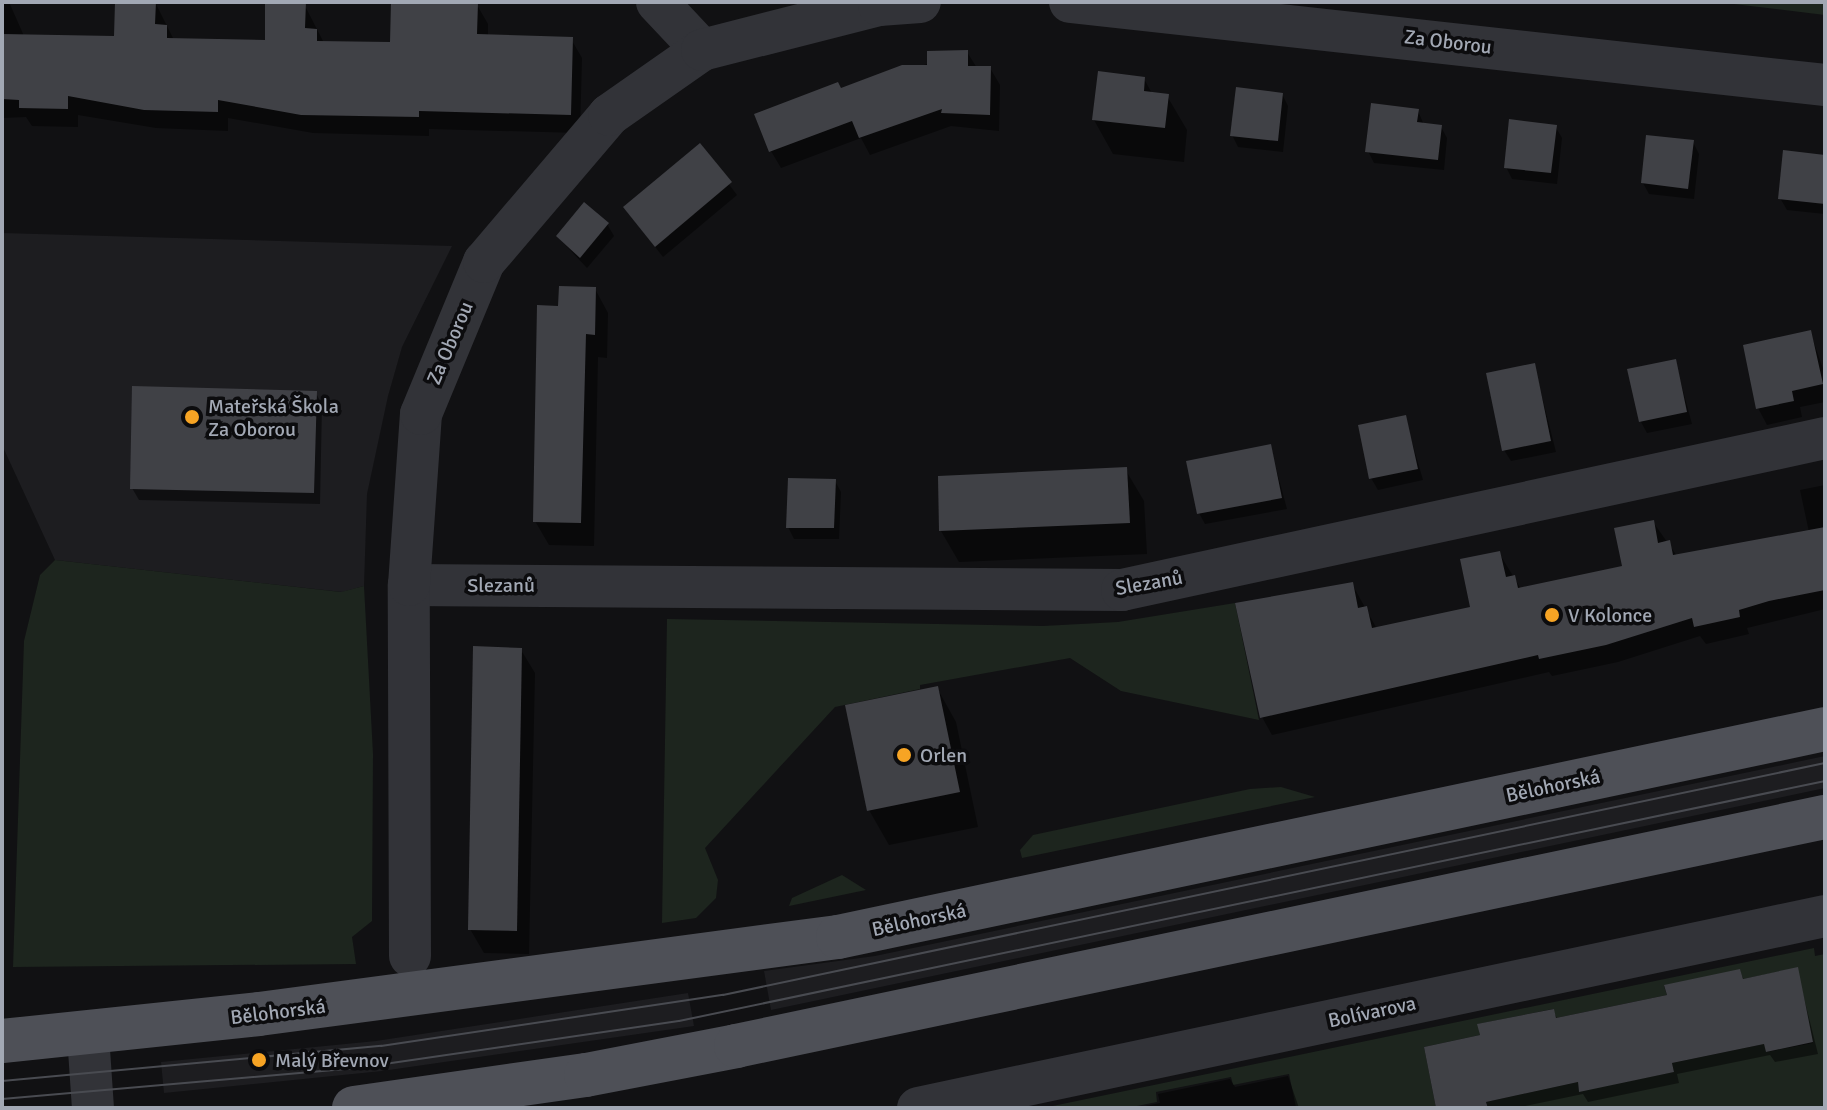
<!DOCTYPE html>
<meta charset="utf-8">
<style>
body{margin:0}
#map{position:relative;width:1827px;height:1110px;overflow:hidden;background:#111113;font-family:Signika,sans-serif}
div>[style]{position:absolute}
.built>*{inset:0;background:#1d1d20}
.green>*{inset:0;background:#1d251e}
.shadow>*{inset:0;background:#0007}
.building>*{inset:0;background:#404146}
.street>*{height:42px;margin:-21px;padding:0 21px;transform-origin:21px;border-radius:21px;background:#323338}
.primary>*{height:44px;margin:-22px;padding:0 22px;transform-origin:22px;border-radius:22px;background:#4e5057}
.tram>*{height:2px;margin:-1px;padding:0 1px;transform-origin:1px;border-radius:1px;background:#494b51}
.dots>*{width:22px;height:22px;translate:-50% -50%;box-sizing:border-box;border:4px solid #0c0c0e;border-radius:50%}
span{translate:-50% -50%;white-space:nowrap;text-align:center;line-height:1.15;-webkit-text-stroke:7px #0c0c0e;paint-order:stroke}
.street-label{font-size:20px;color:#a2a8b4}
.poi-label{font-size:20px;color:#a2a8b4}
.left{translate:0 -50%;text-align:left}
.frame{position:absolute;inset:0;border:4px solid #a2a8b4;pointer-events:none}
</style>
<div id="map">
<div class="built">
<div style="clip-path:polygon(2px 233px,452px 246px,402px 347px,388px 396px,367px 494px,364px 586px,342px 592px,55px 560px,2px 445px)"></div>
<div style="clip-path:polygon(1825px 756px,1825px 788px,771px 1010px,764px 971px,875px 956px)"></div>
<div style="clip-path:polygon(688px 993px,694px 1026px,382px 1071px,164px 1093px,161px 1062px,376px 1041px)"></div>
</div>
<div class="green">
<div style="clip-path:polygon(1717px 2px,1825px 2px,1825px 15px)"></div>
<div style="clip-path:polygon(55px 560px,341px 592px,364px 586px,373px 754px,372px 921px,352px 937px,356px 964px,13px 967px,24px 641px,40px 575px)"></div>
<div style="clip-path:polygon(1235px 603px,1259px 720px,1121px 691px,1070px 658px,920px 685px,920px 689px,835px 707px,705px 848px,718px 880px,716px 898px,696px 918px,662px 923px,667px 619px,1043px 626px,1118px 622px)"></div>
<div style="clip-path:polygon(1281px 787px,1315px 797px,1022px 858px,1020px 850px,1033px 835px,1250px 789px)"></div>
<div style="clip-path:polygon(842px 875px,866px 890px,789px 906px,792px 898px)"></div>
<div style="clip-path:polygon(1814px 948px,1815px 956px,1825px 954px,1825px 1108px,1488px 1108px,1486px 1102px,1578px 1082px,1579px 1091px,1674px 1072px,1672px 1063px,1764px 1044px,1767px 1052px,1813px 1043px,1797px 968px,1743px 979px,1740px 970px,1664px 986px,1667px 995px,1556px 1018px,1553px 1009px,1478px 1024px,1480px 1035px,1424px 1047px,1436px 1108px,1296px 1108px,1289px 1074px,1233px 1085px,1231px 1077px,1156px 1092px,1157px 1102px,1127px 1108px,1043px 1108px)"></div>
</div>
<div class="shadow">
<div style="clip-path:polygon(2px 2px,9px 2px,24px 36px,116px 38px,117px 2px,155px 2px,174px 40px,266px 42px,304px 4px,324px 43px,392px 45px,393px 2px,477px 5px,488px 24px,488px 36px,571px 39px,582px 58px,580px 133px,429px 129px,429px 136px,313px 133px,228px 118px,228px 131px,156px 128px,78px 115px,78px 127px,32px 126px,26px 117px,2px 118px)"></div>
<div style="clip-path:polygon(967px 52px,977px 68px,990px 68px,1000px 85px,999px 131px,951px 126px,870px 155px,861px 138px,781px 168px,771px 151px,841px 90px)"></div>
<div style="clip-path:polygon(1144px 79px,1153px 95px,1167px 96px,1187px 130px,1184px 162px,1113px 154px,1094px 120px)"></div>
<div style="clip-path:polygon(1282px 94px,1288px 106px,1283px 152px,1238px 147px,1232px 135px)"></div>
<div style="clip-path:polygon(1418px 111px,1424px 125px,1441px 127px,1447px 138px,1444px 170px,1374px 163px,1368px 151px)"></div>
<div style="clip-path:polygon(1555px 126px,1562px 138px,1557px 184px,1512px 179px,1506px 167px)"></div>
<div style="clip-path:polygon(1693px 142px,1699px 154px,1694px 199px,1649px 194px,1643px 183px)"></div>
<div style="clip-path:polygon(700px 146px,737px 195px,663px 257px,625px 208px)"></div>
<div style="clip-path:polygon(1825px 157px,1825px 214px,1787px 210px,1780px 198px)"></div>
<div style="clip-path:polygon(607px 224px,614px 236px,587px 268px,558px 237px)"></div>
<div style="clip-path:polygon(595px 289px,608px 313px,607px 358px,598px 357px,594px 546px,549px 545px,535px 521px,560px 308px)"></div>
<div style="clip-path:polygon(1810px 332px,1825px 374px,1825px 402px,1800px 407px,1802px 417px,1767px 425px,1758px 408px)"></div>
<div style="clip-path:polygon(1675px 361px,1692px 424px,1647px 433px,1641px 422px)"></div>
<div style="clip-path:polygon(1534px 365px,1556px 452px,1511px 461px,1504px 450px)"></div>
<div style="clip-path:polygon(316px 393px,322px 405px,320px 504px,139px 500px,132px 488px)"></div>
<div style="clip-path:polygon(1405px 418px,1423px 480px,1378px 490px,1371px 478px)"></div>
<div style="clip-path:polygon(1270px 446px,1287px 509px,1205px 524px,1199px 513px)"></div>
<div style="clip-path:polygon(1125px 469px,1144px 501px,1147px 554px,959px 562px,941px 531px)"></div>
<div style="clip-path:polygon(835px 481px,841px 492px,839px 539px,794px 539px,788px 527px)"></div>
<div style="clip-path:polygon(1825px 485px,1825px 609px,1747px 628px,1749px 634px,1706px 644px,1700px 636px,1618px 662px,1552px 676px,1549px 672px,1272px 735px,1262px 717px,1352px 584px,1377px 629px,1473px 608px,1499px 553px,1521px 589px,1625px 567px,1653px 522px,1677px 556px,1809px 532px,1800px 490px)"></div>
<div style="clip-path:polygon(521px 650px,535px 673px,529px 954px,484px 953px,470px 929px)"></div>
<div style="clip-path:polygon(937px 688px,956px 722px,978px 827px,889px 845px,869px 810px)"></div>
<div style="clip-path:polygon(1797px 970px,1818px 1054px,1775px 1062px,1770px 1055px,1726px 1064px,1677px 1074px,1679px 1083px,1588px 1102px,1583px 1094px,1515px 1108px,1438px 1108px,1482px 1037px,1553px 1011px,1558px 1020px,1669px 997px,1739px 972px,1745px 981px)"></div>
<div style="clip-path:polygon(1288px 1076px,1299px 1108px,1136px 1108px,1160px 1103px,1158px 1094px,1230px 1079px,1235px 1087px)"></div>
</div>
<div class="building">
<div style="clip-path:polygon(115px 2px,156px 2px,155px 24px,167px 25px,167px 38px,265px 40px,265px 2px,306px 2px,305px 28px,317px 29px,317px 41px,390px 42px,391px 2px,478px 3px,477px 34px,573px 37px,571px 115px,419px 111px,419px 117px,301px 115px,218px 100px,218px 112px,144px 110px,68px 96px,68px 109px,19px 108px,19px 100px,2px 99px,2px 34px,114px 36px)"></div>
<div style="clip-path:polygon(968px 50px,968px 66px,991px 66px,990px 115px,941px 113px,942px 109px,859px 138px,852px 121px,769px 152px,754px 114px,838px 82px,841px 88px,902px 65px,927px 65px,927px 51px)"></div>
<div style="clip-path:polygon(1098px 71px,1145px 77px,1144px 91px,1169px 94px,1165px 128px,1092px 120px)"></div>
<div style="clip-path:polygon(1236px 87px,1283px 93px,1278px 141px,1230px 136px)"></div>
<div style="clip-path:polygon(1371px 103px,1419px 109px,1417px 122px,1442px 125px,1438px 160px,1365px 152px)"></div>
<div style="clip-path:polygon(1509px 119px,1557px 125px,1551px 173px,1504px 168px)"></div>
<div style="clip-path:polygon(1646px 135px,1694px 140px,1688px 189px,1641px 183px)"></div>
<div style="clip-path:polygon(700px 143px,732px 182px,655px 247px,623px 207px)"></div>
<div style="clip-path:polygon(1783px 150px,1825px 155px,1825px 204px,1778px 199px)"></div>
<div style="clip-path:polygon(584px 202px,609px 223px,580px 258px,556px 236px)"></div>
<div style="clip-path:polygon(559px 286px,596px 287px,595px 335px,586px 334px,581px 523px,533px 522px,537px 305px,558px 306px)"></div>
<div style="clip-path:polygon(1811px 330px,1823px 384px,1792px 391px,1794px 401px,1756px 409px,1743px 345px)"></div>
<div style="clip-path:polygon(1676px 359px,1687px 412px,1639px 422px,1627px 369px)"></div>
<div style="clip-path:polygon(1535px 363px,1551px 441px,1502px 451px,1486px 373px)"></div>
<div style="clip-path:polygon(132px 386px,317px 391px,314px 493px,130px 489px)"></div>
<div style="clip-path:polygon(1406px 415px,1418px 469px,1369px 479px,1358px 425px)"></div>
<div style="clip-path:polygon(1271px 444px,1282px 498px,1197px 514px,1186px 461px)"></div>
<div style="clip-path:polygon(1127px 467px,1130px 523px,939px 531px,938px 476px)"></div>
<div style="clip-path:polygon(788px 478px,836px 479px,834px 528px,786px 528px)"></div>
<div style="clip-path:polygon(1654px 520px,1658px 543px,1670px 540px,1673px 555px,1825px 527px,1825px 590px,1769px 601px,1739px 610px,1740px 617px,1694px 627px,1692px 618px,1606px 645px,1539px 659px,1538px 655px,1260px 718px,1235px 603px,1353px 582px,1358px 608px,1367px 606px,1372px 628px,1470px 607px,1460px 559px,1500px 551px,1506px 577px,1515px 575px,1518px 588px,1622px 566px,1614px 528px)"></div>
<div style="clip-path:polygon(473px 646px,522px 648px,517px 931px,468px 930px)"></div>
<div style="clip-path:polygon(938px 686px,960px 792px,867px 811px,845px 705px)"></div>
<div style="clip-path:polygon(1798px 967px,1813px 1042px,1766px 1052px,1764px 1044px,1672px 1063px,1674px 1072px,1579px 1092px,1578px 1082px,1486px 1102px,1488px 1108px,1436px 1108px,1424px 1047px,1480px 1035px,1477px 1024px,1554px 1009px,1556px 1018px,1667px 995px,1664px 985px,1740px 969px,1743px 979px)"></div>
</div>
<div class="street">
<div style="left:657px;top:2px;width:66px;rotate:46.8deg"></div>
<div style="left:1070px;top:2px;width:760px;rotate:6.27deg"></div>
<div style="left:409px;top:585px;width:713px;rotate:0.4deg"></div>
<div style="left:1122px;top:590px;width:719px;rotate:-12.2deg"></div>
<div style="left:410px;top:956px;width:371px;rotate:-90.2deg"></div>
<div style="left:409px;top:585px;width:171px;rotate:-86deg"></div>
<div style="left:421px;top:414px;width:165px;rotate:-67.5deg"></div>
<div style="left:484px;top:262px;width:193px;rotate:-49.6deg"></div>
<div style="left:609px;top:115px;width:113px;rotate:-35deg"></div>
<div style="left:702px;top:50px;width:183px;rotate:-14.3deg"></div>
<div style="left:879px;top:5px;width:41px;rotate:-4.2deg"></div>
<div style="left:88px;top:1035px;width:73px;rotate:86.1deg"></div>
<div style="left:918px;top:1108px;width:927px;rotate:-11.95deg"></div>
</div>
<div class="primary">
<div style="left:2px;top:1041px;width:258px;rotate:-6deg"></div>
<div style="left:259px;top:1014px;width:584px;rotate:-7.58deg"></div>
<div style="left:838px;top:937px;width:1009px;rotate:-11.9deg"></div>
<div style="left:354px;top:1108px;width:234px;rotate:-8.1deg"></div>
<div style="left:586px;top:1075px;width:153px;rotate:-10.9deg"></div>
<div style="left:736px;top:1046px;width:1113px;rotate:-11.88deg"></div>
</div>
<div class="tram">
<div style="left:2px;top:1081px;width:381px;rotate:-5.3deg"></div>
<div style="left:381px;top:1046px;width:346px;rotate:-8.5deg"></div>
<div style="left:723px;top:995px;width:1126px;rotate:-11.89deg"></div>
<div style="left:2px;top:1099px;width:356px;rotate:-5deg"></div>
<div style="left:357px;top:1068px;width:325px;rotate:-8.3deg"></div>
<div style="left:679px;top:1021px;width:1171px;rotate:-11.83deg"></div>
</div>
<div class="dots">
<div style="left:192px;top:417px;background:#f7a424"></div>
<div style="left:1552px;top:615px;background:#f7a424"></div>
<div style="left:904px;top:755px;background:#f7a424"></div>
<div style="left:259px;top:1060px;background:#f7a424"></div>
</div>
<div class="street-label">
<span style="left:1448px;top:42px;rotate:7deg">Za Oborou</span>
<span style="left:450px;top:343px;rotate:-67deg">Za Oborou</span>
<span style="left:1149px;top:583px;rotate:-10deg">Slezanů</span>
<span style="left:501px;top:585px">Slezanů</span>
<span style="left:1553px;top:786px;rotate:-12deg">Bělohorská</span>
<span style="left:919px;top:920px;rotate:-12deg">Bělohorská</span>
<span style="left:278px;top:1012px;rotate:-7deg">Bělohorská</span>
<span style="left:1372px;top:1012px;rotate:-12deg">Bolívarova</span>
</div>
<div class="poi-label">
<span class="left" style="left:208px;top:418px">Mateřská Škola<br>Za Oborou</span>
<span class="left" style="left:1568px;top:615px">V Kolonce</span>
<span class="left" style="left:920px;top:755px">Orlen</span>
<span class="left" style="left:275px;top:1060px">Malý Břevnov</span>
</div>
<div class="frame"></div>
</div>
